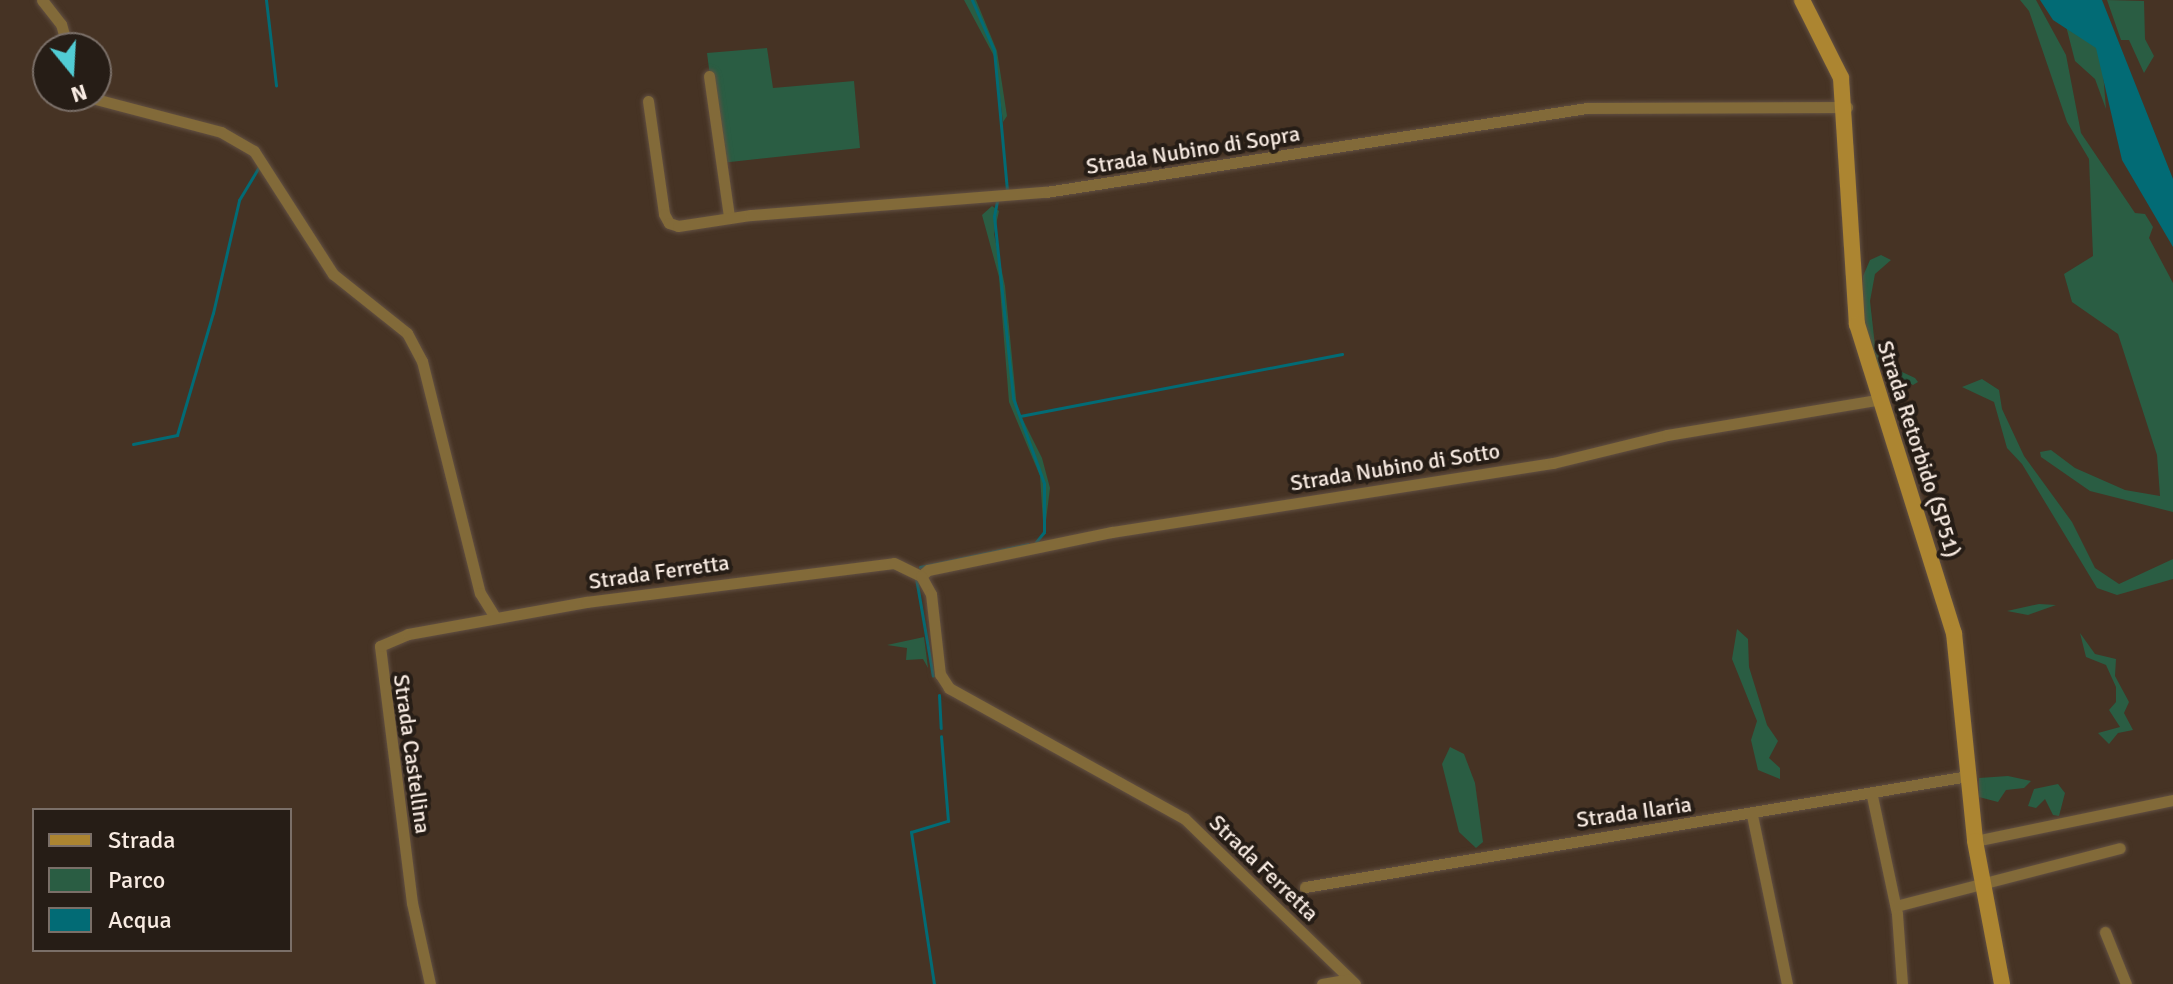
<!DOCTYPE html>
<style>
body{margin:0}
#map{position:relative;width:2173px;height:984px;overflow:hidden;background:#463324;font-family:Signika,sans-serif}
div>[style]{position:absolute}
.green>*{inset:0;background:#2a5d43}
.water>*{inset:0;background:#026b75}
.stream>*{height:3px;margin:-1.5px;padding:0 1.5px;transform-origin:1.5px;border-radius:1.5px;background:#026b75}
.roads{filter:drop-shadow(0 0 2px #625042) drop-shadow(0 0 2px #625042)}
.street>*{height:11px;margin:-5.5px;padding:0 5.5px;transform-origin:5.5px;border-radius:5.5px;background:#826a39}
.secondary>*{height:16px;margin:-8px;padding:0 8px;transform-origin:8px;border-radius:8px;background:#ac8531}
span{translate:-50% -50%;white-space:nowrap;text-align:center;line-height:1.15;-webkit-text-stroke:8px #261d16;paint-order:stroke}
.street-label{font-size:22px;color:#f8ebe2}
.legend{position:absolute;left:32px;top:808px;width:260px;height:144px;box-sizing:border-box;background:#261d16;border:2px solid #7a6f68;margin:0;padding:10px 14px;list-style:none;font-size:24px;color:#f8ebe2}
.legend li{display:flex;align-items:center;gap:16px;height:40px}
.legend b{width:40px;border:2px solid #7a6f68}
.north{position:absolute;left:32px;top:32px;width:80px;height:80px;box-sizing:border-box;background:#261d16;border:2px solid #7a6f68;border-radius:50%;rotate:162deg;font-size:22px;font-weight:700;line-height:32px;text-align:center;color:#f8ebe2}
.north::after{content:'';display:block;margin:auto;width:28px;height:36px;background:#51ccd4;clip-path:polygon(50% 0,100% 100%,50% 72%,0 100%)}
</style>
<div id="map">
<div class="green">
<div style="clip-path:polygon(964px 0,976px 0,997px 51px,1007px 116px,1003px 122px,995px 58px)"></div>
<div style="clip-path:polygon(2020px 0,2036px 0,2066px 55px,2081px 133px,2135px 213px,2145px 214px,2153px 227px,2149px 238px,2173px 283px,2173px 512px,2090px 491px,2041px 457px,2040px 452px,2051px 450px,2075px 468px,2125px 490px,2160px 496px,2157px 455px,2118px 334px,2072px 302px,2064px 274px,2093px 256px,2089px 159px,2067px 122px,2029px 11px)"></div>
<div style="clip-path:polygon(2107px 0,2144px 1px,2145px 39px,2154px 56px,2144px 73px,2129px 40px,2121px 40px)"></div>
<div style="clip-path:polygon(2087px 20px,2102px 60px,2106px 109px,2095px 79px,2075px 61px,2066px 26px)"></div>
<div style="clip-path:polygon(767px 48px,773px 88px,854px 81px,860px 148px,721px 163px,707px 53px)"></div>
<div style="clip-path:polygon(992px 206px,999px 211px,994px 234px,1005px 286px,1017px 408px,1042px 458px,1050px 488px,1044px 537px,1040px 476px,1009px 402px,999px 277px,982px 215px)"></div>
<div style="clip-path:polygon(1881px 255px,1891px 260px,1875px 274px,1870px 301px,1875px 346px,1887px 365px,1915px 378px,1918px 382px,1913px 385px,1873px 364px,1862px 309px,1863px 276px,1870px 260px)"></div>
<div style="clip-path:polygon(1982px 379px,1999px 390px,2002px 409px,2024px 456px,2072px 522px,2095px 568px,2119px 584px,2173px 559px,2173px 579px,2117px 595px,2097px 588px,2022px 464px,2007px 448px,1994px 402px,1962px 387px)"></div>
<div style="clip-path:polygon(2039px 604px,2056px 605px,2028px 615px,2007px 611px)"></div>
<div style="clip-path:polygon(1737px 629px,1748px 639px,1749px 667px,1767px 725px,1778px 741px,1769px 758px,1780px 768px,1780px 779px,1758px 770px,1751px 740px,1757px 721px,1732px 659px)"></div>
<div style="clip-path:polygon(2080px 633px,2095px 654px,2116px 659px,2115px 676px,2129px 702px,2124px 713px,2133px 730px,2118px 733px,2109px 744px,2098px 733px,2120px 727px,2109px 710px,2116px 702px,2116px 687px,2106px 665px,2086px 657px)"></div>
<div style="clip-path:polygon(924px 637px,928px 668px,923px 659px,906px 660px,907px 648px,887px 645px)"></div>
<div style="clip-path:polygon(1450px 747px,1464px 754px,1475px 783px,1483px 842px,1476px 848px,1459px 832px,1442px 764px)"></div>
<div style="clip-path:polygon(2008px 776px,2031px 781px,2024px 788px,2006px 790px,1998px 802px,1979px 797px,1979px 778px)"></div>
<div style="clip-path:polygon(2058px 784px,2065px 793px,2059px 816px,2053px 815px,2045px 799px,2036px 808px,2028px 806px,2034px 789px)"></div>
</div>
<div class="water">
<div style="clip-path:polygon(2040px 0,2102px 0,2173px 179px,2173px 247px,2122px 160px,2096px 48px,2053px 20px)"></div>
</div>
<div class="stream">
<div style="left:266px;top:0;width:86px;rotate:83.3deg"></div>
<div style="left:972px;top:0;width:55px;rotate:66.3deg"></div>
<div style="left:994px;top:50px;width:142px;rotate:84.7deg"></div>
<div style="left:997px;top:201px;width:15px;rotate:101deg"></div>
<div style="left:994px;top:216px;width:183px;rotate:84deg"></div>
<div style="left:1013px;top:398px;width:90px;rotate:70deg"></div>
<div style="left:1044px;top:483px;width:49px;rotate:90deg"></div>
<div style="left:1044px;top:532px;width:13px;rotate:129deg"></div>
<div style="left:1020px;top:416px;width:328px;rotate:-10.9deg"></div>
<div style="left:133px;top:444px;width:45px;rotate:-11.6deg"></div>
<div style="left:177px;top:435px;width:127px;rotate:-73.6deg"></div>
<div style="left:213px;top:313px;width:116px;rotate:-77deg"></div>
<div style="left:239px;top:200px;width:39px;rotate:-59deg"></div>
<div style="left:920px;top:567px;width:110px;rotate:-12deg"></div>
<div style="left:916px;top:578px;width:99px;rotate:80.2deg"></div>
<div style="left:939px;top:695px;width:33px;rotate:87deg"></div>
<div style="left:934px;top:984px;width:154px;rotate:-98.6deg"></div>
<div style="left:911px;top:832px;width:39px;rotate:-17deg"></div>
<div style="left:948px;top:821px;width:85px;rotate:-94.7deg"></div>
</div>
<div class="roads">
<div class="street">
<div style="left:42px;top:0;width:31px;rotate:52deg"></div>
<div style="left:61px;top:24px;width:25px;rotate:74deg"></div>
<div style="left:709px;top:76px;width:142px;rotate:81.9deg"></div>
<div style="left:84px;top:96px;width:142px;rotate:14.7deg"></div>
<div style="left:221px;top:132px;width:38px;rotate:30deg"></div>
<div style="left:254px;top:151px;width:146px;rotate:57.3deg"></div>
<div style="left:333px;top:274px;width:95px;rotate:38.6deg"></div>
<div style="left:407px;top:333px;width:32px;rotate:62deg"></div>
<div style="left:422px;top:361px;width:239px;rotate:76deg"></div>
<div style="left:480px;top:593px;width:28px;rotate:58deg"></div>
<div style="left:648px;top:101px;width:114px;rotate:81.9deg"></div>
<div style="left:664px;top:214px;width:10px;rotate:61deg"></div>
<div style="left:669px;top:223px;width:9px;rotate:18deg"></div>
<div style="left:678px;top:226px;width:74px;rotate:-8.6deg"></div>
<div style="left:751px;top:215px;width:296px;rotate:-4.5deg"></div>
<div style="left:1046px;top:192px;width:547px;rotate:-8.83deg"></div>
<div style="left:1587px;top:108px;width:260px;rotate:-0.2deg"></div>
<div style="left:921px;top:576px;width:9px;rotate:-41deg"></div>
<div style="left:928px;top:570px;width:188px;rotate:-11.7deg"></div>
<div style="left:1112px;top:532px;width:446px;rotate:-8.9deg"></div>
<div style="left:1553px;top:463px;width:117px;rotate:-13.8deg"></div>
<div style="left:1667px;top:435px;width:213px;rotate:-9.5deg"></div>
<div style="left:1872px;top:796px;width:121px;rotate:78deg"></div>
<div style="left:1897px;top:914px;width:70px;rotate:85.9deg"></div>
<div style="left:1752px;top:815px;width:173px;rotate:78.3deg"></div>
<div style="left:1975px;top:841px;width:202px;rotate:-11.7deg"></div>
<div style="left:1305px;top:887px;width:672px;rotate:-9.5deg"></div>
<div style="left:1896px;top:906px;width:231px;rotate:-14.5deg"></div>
<div style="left:2105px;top:932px;width:56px;rotate:68deg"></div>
<div style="left:430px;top:984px;width:83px;rotate:-102.5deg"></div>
<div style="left:412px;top:903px;width:259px;rotate:-97.1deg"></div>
<div style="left:380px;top:646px;width:30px;rotate:-23deg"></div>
<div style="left:408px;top:634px;width:181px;rotate:-10.2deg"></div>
<div style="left:586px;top:602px;width:310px;rotate:-7.2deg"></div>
<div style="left:894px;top:563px;width:30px;rotate:26deg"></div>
<div style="left:921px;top:576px;width:21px;rotate:61deg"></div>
<div style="left:931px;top:594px;width:81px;rotate:83.6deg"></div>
<div style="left:940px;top:674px;width:17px;rotate:57deg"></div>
<div style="left:949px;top:688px;width:269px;rotate:29deg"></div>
<div style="left:1184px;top:818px;width:238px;rotate:44.1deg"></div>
<div style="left:1322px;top:984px;width:28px;rotate:-10deg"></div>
</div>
<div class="secondary">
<div style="left:1802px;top:0;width:87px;rotate:63.4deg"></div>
<div style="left:1841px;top:78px;width:247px;rotate:86.3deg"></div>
<div style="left:1857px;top:324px;width:324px;rotate:72.6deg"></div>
<div style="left:1954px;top:633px;width:209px;rotate:84.2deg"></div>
<div style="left:1975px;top:841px;width:146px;rotate:79.3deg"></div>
</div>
</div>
<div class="street-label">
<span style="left:1193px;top:150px;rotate:-9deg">Strada Nubino di Sopra</span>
<span style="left:1919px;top:449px;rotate:72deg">Strada Retorbido (SP51)</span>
<span style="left:1395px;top:467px;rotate:-9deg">Strada Nubino di Sotto</span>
<span style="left:659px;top:572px;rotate:-8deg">Strada Ferretta</span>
<span style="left:412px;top:754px;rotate:82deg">Strada Castellina</span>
<span style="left:1634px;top:812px;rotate:-8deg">Strada Ilaria</span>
<span style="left:1264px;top:868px;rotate:44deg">Strada Ferretta</span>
</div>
<ul class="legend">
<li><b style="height:10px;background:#ac8531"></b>Strada</li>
<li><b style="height:22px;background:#2a5d43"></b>Parco</li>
<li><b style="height:22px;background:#026b75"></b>Acqua</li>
</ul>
<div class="north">N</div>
</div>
